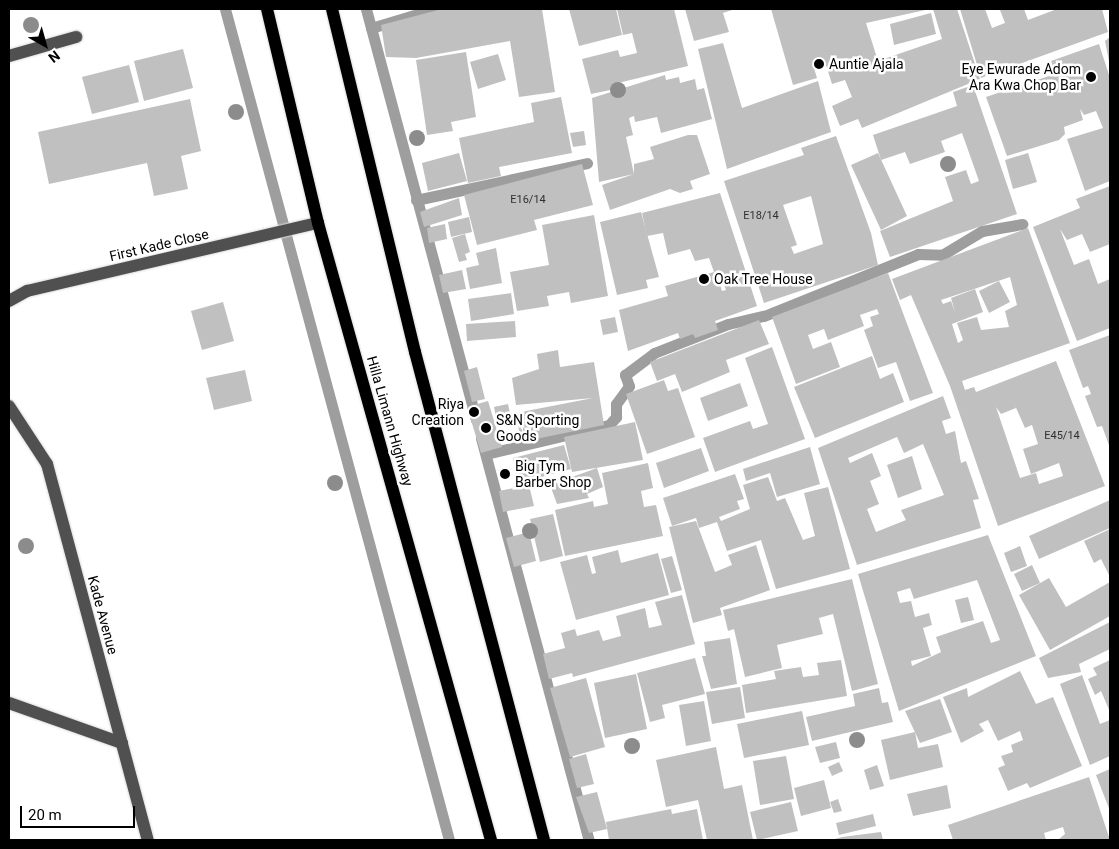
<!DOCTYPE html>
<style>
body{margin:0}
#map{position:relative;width:1119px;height:849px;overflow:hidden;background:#fff;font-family:Roboto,sans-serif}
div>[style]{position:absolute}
.stream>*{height:11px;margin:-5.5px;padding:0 5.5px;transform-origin:5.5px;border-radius:5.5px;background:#9e9e9e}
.building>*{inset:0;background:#c0c0c0}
.roads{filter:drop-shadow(0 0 1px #dbdbdb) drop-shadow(0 0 1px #dbdbdb)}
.minor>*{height:12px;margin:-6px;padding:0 6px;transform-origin:6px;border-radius:6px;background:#505050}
.major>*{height:12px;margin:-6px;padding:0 6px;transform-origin:6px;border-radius:6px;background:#000}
.trees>*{width:16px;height:16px;margin:-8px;border-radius:50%;background:#8c8c8c}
.dots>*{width:14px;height:14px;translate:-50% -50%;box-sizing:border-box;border:2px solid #fff;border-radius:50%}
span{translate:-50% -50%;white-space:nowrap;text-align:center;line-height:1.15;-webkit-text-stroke:5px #fff;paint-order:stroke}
.number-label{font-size:11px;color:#303030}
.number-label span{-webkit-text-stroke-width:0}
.poi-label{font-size:14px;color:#000}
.left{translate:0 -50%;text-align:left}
.right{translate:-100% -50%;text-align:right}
.street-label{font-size:14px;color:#000}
.frame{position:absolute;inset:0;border:10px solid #000;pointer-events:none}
.north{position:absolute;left:20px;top:20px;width:50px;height:50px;-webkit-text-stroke:4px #fff;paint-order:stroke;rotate:142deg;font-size:14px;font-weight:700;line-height:20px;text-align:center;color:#000}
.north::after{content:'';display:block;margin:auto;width:18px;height:22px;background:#000;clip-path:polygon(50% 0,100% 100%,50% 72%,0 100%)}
.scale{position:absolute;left:20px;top:806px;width:115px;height:22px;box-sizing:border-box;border:2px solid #000;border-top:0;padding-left:6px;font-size:15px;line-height:18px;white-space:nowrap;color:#000;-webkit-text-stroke:4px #fff;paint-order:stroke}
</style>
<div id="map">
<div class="stream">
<div style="left:225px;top:9px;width:861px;rotate:74.91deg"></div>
<div style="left:366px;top:9px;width:425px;rotate:75deg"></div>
<div style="left:371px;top:28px;width:66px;rotate:-16.8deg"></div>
<div style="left:416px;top:200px;width:175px;rotate:-12.2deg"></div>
<div style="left:481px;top:438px;width:416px;rotate:75deg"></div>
<div style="left:486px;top:454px;width:126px;rotate:-13.3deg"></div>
<div style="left:609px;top:425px;width:11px;rotate:-49deg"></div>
<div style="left:616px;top:417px;width:13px;rotate:-90deg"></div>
<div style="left:616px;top:404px;width:22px;rotate:-54deg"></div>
<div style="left:629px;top:386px;width:12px;rotate:-110deg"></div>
<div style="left:625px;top:375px;width:36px;rotate:-37deg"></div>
<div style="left:654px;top:353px;width:79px;rotate:-21.4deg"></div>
<div style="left:728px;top:324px;width:37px;rotate:-13deg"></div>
<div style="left:764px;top:316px;width:166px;rotate:-21.9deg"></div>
<div style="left:918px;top:254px;width:24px;rotate:2deg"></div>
<div style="left:942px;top:255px;width:47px;rotate:-31deg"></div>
<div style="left:982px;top:231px;width:41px;rotate:-9.9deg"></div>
</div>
<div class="building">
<div style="clip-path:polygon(442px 9px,542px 9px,555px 92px,519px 97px,510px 41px,416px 58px,386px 57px,381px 25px)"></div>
<div style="clip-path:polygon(569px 9px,616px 9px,622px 35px,579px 46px)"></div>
<div style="clip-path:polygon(617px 9px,674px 9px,688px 66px,614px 84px,615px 89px,591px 94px,582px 59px,618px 50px,620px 57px,637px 53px,632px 33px,623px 35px)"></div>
<div style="clip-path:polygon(685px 9px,735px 9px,723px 13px,729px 32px,694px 41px)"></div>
<div style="clip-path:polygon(771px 9px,930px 9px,866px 23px,878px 61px,942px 39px,933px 9px,957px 9px,980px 79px,862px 128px,858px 119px,840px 126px,832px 106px,852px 97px,845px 80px,832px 84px,825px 62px,813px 65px,817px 78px,793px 85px)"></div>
<div style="clip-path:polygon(960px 9px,985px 9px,992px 28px,1005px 23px,1000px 10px,1006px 9px,1024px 9px,1028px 20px,1057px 9px,1102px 9px,1108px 32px,981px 78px)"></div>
<div style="clip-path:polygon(931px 13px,936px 34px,894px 45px,890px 24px)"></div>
<div style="clip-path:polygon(1110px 37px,1110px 66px,1105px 41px)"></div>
<div style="clip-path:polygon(723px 43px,742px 108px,818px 81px,831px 132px,727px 169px,698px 49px)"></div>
<div style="clip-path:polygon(1099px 44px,1110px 78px,1110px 181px,1085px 191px,1067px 139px,1103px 128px,1096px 111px,1084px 115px,1080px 109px,1083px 120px,1064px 127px,1065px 134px,1059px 140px,1007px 156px,986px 97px,1055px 74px,1051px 61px)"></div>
<div style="clip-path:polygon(183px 49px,193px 88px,144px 101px,134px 61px)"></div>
<div style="clip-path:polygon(466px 52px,476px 117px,451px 122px,453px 131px,427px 135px,416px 60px)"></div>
<div style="clip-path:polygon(498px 54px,506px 80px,478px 89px,470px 62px)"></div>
<div style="clip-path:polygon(129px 65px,139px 102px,92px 114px,82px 77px)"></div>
<div style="clip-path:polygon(665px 75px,666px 80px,679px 77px,680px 83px,695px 79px,697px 90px,704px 88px,712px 119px,661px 133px,657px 117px,635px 122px,634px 116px,629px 118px,633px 135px,626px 137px,634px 174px,634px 164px,654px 159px,650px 147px,688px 135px,697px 135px,710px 174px,690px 181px,693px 189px,680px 193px,670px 189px,610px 210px,602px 185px,634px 174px,599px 182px,592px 98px)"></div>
<div style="clip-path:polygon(973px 85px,1017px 214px,890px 257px,880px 231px,953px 201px,945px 177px,966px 170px,971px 184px,979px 181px,962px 133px,941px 141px,945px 152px,910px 164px,905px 152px,881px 160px,873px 135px,957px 106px,953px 92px)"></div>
<div style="clip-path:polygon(561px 97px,572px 153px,499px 167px,501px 176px,468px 183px,459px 138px,534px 122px,531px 103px)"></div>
<div style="clip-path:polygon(190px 99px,201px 151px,181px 156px,188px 189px,154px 196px,147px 163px,49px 184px,38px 132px)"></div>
<div style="clip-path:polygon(584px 131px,586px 145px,573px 147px,570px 133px)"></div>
<div style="clip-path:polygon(evenodd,836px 136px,871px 233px,878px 265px,764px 303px,724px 181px,804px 155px,801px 148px,836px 136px,811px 196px,823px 244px,794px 254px,791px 247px,797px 245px,783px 205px,811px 196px)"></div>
<div style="clip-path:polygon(459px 153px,467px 181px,428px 191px,422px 163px)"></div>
<div style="clip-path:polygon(878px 153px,907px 216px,881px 230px,851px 165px)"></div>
<div style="clip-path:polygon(1028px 153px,1037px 182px,1013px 189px,1005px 160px)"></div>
<div style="clip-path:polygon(582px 164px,593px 205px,534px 220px,537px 230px,477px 245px,464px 195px)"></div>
<div style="clip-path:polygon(1110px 186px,1110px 244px,1090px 252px,1082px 234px,1067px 240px,1060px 229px,1074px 265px,1089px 259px,1098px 284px,1110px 279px,1110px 328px,1077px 341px,1033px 227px,1080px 208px,1076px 199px)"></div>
<div style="clip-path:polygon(evenodd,720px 193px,757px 306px,715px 321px,718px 330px,695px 338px,693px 334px,680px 339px,678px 333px,628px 351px,619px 310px,668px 296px,665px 286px,714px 272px,709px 258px,695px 261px,690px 249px,668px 255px,663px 233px,647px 236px,642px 213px,720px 193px,719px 270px,726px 290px,722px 291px,716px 271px,719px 270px)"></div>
<div style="clip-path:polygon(459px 198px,462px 215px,424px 227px,420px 212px)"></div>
<div style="clip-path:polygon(641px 212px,659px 277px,646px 280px,648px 288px,617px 295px,600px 222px)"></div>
<div style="clip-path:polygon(594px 215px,608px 296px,571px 303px,569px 292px,547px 296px,549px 306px,517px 311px,510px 272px,549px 265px,542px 225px)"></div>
<div style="clip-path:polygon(469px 217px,472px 232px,451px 237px,448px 222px)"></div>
<div style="clip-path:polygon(445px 224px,447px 239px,429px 243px,427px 228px)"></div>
<div style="clip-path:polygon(evenodd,1028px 228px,1070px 343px,962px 381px,965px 390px,974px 387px,976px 392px,1056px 361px,1105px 486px,998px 526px,950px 386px,911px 295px,900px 300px,892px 279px,1028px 228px,1010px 277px,1017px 305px,1005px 311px,1009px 327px,981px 330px,977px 317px,957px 323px,963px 340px,958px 343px,952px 324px,983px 312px,975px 289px,951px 298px,955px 312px,951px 301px,943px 304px,941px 300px,1010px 277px,1028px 228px,1013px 401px,1025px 428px,1032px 425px,1038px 444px,1023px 449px,1031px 474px,1059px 463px,1063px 476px,1039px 484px,1036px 473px,1020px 478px,996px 407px,1001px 414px,1016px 408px,1013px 401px)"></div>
<div style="clip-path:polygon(465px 234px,470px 252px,465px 254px,467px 260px,459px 262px,452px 238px)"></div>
<div style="clip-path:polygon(496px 248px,502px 283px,470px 289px,466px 268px,479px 265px,476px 253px)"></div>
<div style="clip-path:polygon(462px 270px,466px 289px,443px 293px,439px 275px)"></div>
<div style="clip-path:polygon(888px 273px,933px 393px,910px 401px,896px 362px,878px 368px,864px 330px,873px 326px,870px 317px,879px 314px,877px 309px,860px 315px,864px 326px,828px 340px,824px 329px,808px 335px,813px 349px,831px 342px,840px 367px,796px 384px,772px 317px)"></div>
<div style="clip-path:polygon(999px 281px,1010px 302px,989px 313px,979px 291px)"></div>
<div style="clip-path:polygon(511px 293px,514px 314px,471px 321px,468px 299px)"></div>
<div style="clip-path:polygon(223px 302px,234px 341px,202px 350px,191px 311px)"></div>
<div style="clip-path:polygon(615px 317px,618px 332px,603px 335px,600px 320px)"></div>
<div style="clip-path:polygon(759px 320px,769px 344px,726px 360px,730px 372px,682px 392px,675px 374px,657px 381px,650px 362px)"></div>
<div style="clip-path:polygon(515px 321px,516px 337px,467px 341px,466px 324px)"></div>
<div style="clip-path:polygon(1110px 335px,1110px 448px,1102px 426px,1097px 427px,1085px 396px,1091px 394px,1088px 386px,1083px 388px,1069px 350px)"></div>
<div style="clip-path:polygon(772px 347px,805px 439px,715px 472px,703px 438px,750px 421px,753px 429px,768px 424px,745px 358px)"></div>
<div style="clip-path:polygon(558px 350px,560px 367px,594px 362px,604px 425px,521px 442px,516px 413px,593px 398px,516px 405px,512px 378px,539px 369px,537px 354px)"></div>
<div style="clip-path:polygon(872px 356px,880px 379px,893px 373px,904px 402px,815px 438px,794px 387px)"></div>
<div style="clip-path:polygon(477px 367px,485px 399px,472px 402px,464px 371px)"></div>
<div style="clip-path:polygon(245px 370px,252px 401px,214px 410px,206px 378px)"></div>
<div style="clip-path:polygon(664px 380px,668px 391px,678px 388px,695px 437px,647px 454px,626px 394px)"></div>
<div style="clip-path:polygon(740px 383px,748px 406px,708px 421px,700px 398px)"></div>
<div style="clip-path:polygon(evenodd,943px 396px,951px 418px,942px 421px,946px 434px,955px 431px,961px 463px,966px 461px,979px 499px,973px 500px,981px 528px,857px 565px,818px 448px,943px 396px,897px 437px,904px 453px,923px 444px,944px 495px,901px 510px,906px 520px,876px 532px,867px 509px,879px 504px,870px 481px,881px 476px,872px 453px,850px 463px,848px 458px,897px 437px)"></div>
<div style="clip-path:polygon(488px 401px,502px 447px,481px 453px,467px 407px)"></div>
<div style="clip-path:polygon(508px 404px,511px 418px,497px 422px,494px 407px)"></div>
<div style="clip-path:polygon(635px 422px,643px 460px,572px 472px,564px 437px)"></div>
<div style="clip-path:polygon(564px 445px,571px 469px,519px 483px,513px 458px)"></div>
<div style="clip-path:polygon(810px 447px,820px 484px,777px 497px,770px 473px,746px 481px,743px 469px)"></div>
<div style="clip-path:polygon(701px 448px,709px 471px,664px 488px,656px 463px)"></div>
<div style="clip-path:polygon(912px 456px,922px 489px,898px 498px,887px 465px)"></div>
<div style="clip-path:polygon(648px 463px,653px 488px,641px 491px,644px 507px,656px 505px,663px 536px,565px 556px,555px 510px,593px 501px,594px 507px,608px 504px,602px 473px)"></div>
<div style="clip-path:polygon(597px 468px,603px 487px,587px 494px,589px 498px,557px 504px,550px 485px)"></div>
<div style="clip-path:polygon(735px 474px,744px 499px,737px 501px,740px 509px,719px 517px,721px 521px,750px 509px,743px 485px,768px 477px,777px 501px,785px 498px,803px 540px,815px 536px,804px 493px,828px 487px,850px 569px,776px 589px,761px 540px,727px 551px,717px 522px,699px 528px,696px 518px,672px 526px,663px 498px)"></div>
<div style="clip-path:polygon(529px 485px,534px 506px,503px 512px,499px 491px)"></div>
<div style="clip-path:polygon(1110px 500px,1110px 528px,1039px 559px,1029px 536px)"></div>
<div style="clip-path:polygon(553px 514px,563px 556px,540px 562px,530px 519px)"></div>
<div style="clip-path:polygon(696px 521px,715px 572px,732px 565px,728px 555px,756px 545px,770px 590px,720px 608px,722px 615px,693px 623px,669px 527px)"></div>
<div style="clip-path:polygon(1110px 529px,1110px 577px,1101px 559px,1094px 563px,1084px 541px)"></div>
<div style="clip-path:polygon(529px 532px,536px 561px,514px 567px,506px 538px)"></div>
<div style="clip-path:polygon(evenodd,988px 535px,1036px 656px,899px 711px,858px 574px,988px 535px,977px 580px,1000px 640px,991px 643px,983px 621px,936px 637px,941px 652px,912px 666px,911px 661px,931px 656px,923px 628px,932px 625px,929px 613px,915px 617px,911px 601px,900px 603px,897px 592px,910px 588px,914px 599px,977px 580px)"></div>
<div style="clip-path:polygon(1020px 546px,1027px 566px,1011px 572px,1004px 553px)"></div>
<div style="clip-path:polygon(618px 550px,621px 563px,658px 553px,669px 595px,576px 620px,560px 562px,587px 555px,592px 574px,596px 573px,592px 557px)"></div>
<div style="clip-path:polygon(672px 556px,682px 590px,671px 593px,661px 559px)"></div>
<div style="clip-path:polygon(1032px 565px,1040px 583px,1022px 591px,1014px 574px)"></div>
<div style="clip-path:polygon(1049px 578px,1066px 607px,1110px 582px,1110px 616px,1050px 650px,1019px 595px)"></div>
<div style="clip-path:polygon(852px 579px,878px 684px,852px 691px,833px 614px,819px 618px,823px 634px,777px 645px,782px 668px,745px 677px,734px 629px,728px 631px,723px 610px)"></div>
<div style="clip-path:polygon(682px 595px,695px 644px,573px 677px,572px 673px,549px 679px,543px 654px,565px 648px,561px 633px,575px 629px,577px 636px,599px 630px,603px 641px,621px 636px,616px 616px,645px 608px,649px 628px,662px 625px,655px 602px)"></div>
<div style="clip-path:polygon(968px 597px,974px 620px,961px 623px,955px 600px)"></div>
<div style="clip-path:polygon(1110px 622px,1110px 649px,1079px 664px,1081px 672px,1048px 678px,1039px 658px)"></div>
<div style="clip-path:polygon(730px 638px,737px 684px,711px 689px,702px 656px,706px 656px,704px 642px)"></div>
<div style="clip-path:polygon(695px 658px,705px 694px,662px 705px,665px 718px,650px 722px,637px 673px)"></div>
<div style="clip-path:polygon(841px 660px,847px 696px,746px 713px,742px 685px,776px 679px,774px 671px,801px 667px,803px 677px,819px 675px,817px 663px)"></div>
<div style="clip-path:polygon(1110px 660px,1110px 712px,1101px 691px,1095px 695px,1088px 679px,1097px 675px,1093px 668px)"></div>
<div style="clip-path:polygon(1020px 671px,1036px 704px,1053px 697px,1082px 766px,1030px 788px,1027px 783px,1008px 791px,998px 768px,1005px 765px,1001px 756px,1013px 752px,1011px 745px,1023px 740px,1020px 731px,998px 741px,988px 720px,979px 724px,984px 731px,961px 743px,943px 697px,967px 688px,968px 697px)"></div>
<div style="clip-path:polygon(636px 674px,647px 729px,605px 738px,594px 683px)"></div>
<div style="clip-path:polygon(1082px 675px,1100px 724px,1110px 720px,1110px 756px,1090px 765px,1060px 684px)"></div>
<div style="clip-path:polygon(586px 678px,605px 747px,570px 757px,550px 688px)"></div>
<div style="clip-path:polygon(740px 687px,745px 718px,712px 724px,706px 692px)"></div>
<div style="clip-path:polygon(879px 688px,882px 703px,888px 702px,893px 722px,812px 741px,806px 717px,855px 706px,853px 694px)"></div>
<div style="clip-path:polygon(940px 699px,952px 732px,920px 743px,905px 711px)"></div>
<div style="clip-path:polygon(704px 701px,711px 741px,686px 746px,679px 705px)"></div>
<div style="clip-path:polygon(802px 711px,809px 745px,744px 758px,737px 724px)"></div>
<div style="clip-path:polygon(915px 732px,918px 748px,938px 744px,943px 767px,890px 780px,881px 740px)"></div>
<div style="clip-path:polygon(836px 742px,840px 758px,820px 763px,815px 747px)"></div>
<div style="clip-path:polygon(716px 747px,724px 789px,742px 785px,753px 840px,707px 840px,698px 800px,666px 807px,656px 760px)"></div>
<div style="clip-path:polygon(586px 754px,594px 784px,577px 788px,569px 759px)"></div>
<div style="clip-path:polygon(786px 756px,794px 799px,760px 805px,753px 761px)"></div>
<div style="clip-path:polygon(839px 762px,843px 771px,832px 776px,828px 767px)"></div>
<div style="clip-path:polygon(877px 765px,884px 786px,870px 790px,864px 770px)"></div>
<div style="clip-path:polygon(1110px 769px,1110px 811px,1096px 775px)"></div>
<div style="clip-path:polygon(1089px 777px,1110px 840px,1058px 840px,1065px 834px,1063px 827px,1044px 833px,1046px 840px,953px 840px,948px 825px)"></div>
<div style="clip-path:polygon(824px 780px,831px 808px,801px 816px,794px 788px)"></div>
<div style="clip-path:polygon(947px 785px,951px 808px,913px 816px,907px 794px)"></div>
<div style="clip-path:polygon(597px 792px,607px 829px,589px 833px,576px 797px)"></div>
<div style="clip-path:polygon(838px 799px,842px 811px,834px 813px,830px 802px)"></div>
<div style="clip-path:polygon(791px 802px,798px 831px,757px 840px,750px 812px)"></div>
<div style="clip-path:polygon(671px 809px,672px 814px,697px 809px,703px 840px,609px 840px,606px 822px)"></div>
<div style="clip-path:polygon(873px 814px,876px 826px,839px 835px,836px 823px)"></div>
<div style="clip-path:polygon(881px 832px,883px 840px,831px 840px,842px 837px)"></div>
</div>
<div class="roads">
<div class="minor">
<div style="left:9px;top:56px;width:70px;rotate:-15.8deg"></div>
<div style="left:9px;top:301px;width:21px;rotate:-29deg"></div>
<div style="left:27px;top:291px;width:299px;rotate:-13.2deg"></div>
<div style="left:9px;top:406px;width:69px;rotate:56.8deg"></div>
<div style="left:47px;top:464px;width:389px;rotate:75deg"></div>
<div style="left:9px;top:703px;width:120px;rotate:19.5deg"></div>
</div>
<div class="major">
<div style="left:267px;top:9px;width:220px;rotate:76.6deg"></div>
<div style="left:318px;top:223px;width:641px;rotate:74.34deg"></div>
<div style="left:332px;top:9px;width:353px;rotate:76.4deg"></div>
<div style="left:415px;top:352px;width:505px;rotate:75.19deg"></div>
</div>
</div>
<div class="trees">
<div style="left:31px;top:25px"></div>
<div style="left:618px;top:90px"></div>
<div style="left:236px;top:112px"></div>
<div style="left:417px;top:138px"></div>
<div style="left:948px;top:164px"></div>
<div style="left:335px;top:483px"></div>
<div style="left:530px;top:531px"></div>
<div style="left:26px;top:546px"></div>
<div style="left:857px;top:740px"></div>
<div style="left:632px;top:746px"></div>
</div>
<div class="dots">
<div style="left:819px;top:64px;background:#000"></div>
<div style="left:1091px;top:77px;background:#000"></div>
<div style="left:704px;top:279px;background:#000"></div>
<div style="left:474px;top:412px;background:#000"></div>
<div style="left:486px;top:428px;background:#000"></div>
<div style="left:505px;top:474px;background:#000"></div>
</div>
<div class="number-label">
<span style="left:528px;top:200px">E16/14</span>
<span style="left:761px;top:216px">E18/14</span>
<span style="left:1062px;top:436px">E45/14</span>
</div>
<div class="poi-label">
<span class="left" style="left:829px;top:64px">Auntie Ajala</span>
<span class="right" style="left:1081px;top:77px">Eye Ewurade Adom<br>Ara Kwa Chop Bar</span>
<span class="left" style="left:714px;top:279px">Oak Tree House</span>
<span class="right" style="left:464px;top:412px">Riya<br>Creation</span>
<span class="left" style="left:496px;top:428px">S&amp;N Sporting<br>Goods</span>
<span class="left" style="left:515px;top:474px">Big Tym<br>Barber Shop</span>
</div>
<div class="street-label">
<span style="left:159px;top:245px;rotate:-13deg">First Kade Close</span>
<span style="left:390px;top:421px;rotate:74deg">Hilla Limann Highway</span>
<span style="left:103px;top:615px;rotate:75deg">Kade Avenue</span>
</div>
<div class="frame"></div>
<div class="north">N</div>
<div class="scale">20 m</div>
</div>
